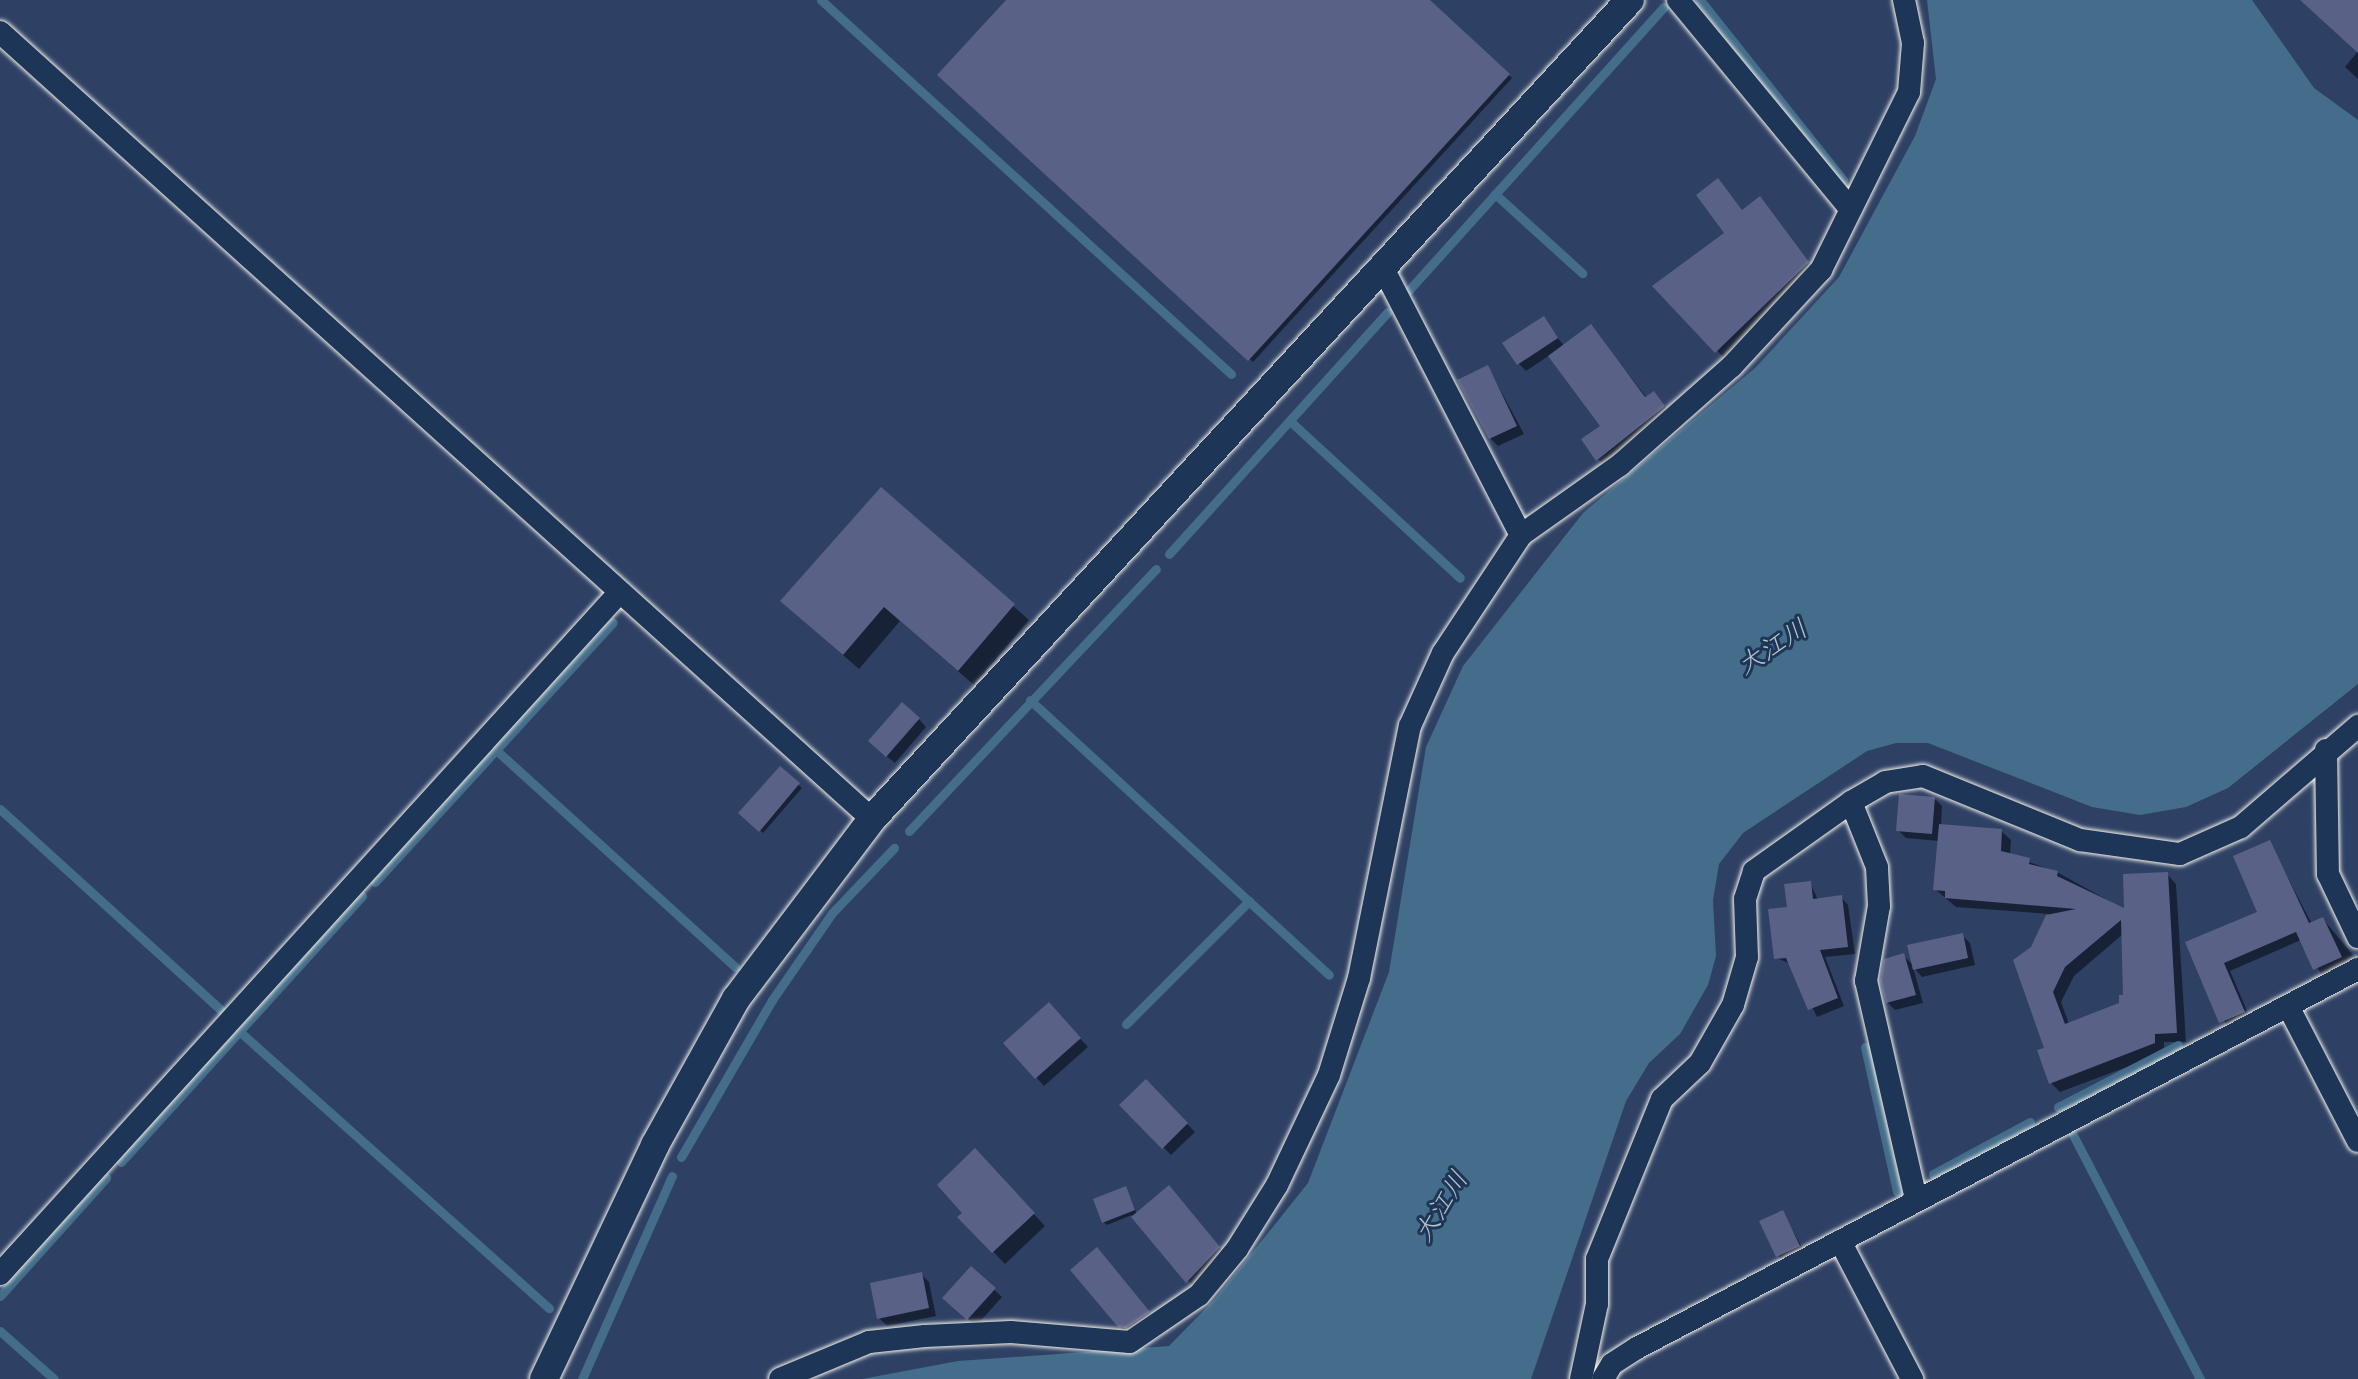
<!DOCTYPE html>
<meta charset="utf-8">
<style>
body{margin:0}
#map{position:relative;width:2358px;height:1379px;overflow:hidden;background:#2e4165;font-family:Pangolin,"Klee One",sans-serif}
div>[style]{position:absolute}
.water>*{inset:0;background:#436d8b}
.shadow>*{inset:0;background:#0007}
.stream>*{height:9px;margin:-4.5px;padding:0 4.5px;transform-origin:4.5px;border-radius:4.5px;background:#436d8b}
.building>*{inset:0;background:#5a6187}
.roads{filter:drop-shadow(0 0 2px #f4f1e8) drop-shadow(0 0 2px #f4f1e8)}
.minor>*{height:22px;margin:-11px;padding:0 11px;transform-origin:11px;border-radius:11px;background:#1d3557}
.tertiary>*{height:28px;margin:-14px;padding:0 14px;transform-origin:14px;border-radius:14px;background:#1d3557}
span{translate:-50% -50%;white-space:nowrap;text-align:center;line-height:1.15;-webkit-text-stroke:6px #1d3557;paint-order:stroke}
.water-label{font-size:26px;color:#b6c3c7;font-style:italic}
</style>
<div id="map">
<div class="water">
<div style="clip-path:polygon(1927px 0,2252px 0,2314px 88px,2358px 120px,2358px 684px,2228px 788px,2186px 807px,2140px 815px,2092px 807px,1928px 743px,1896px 743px,1867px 751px,1743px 833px,1719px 864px,1713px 900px,1716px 956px,1708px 985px,1680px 1034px,1649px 1063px,1626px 1101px,1531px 1379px,862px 1379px,958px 1361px,1169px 1346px,1215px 1299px,1308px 1183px,1389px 972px,1426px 747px,1463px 666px,1583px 513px,1755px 368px,1839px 277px,1915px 136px,1936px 79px)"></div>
</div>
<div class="shadow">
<div style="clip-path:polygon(1009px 0,1427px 0,1512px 78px,1253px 362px,940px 75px)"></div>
<div style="clip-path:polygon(2314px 0,2358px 0,2358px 79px,2345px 67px,2358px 51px)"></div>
<div style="clip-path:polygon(1718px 181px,1743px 211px,1760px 198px,1817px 273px,1726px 360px,1655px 286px,1727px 233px)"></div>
<div style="clip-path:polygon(1543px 319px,1564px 346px,1591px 327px,1647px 398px,1654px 393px,1676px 419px,1610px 471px,1598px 459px,1602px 427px,1550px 355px,1526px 371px,1518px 363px)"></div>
<div style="clip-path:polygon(1488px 367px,1524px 434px,1498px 446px,1490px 438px)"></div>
<div style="clip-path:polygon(881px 490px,1029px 620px,974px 685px,900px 621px,859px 669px,798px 616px)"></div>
<div style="clip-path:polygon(919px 719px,926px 727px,895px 763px,878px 749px)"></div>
<div style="clip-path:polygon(780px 769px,802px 788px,763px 833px,741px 813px)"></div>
<div style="clip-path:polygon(evenodd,1935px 799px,1942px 806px,1941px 826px,2001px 831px,2011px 840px,2010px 855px,2057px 872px,2127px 911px,2167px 874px,2176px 884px,2186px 1042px,2164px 1042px,2164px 1053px,2060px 1092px,2051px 1083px,2033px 948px,2049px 914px,1956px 907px,1935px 889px,1939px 841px,1906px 838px,1898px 830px,1935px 799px,2123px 934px,2125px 997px,2121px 1005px,2069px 1024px,2061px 1002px,2074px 976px,2123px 934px)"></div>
<div style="clip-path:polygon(2269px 842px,2312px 924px,2323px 919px,2358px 961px,2323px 977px,2301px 940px,2230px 971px,2251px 1020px,2228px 1029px,2188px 944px,2260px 913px)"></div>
<div style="clip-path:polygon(1810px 883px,1818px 900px,1841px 897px,1848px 905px,1855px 954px,1825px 957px,1844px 1006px,1817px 1017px,1791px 964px,1776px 958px,1789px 909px)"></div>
<div style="clip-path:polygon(1962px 935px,1970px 943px,1975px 965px,1922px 977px,1913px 967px,1923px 1003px,1895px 1010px,1887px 1002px,1904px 956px,1914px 966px)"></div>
<div style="clip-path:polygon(1056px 1012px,1088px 1047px,1044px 1086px,1005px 1043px)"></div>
<div style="clip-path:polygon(1146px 1082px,1195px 1132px,1171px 1155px,1122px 1105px)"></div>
<div style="clip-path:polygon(987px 1163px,1045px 1226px,1005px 1264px,960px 1217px)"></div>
<div style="clip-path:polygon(1126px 1188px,1137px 1214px,1181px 1200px,1231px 1261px,1199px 1293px,1132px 1215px,1107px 1225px,1103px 1222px)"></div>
<div style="clip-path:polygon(1783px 1213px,1806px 1254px,1786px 1263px,1778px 1256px)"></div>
<div style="clip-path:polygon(1108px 1262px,1160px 1325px,1132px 1338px,1119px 1326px)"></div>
<div style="clip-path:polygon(971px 1268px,1002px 1297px,976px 1326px,953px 1306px)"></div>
<div style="clip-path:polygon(921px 1274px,929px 1282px,936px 1316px,887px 1326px,879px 1318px)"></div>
</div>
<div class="stream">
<div style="left:821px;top:0;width:555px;rotate:42.37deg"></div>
<div style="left:1700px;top:0;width:230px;rotate:51.5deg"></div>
<div style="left:1495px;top:194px;width:118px;rotate:42.2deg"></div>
<div style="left:1408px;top:291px;width:382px;rotate:-48deg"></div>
<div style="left:1290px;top:421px;width:231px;rotate:42.7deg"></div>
<div style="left:1169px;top:554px;width:326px;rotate:-47.9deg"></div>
<div style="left:1030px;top:700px;width:406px;rotate:42.6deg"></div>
<div style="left:496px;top:750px;width:323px;rotate:42.2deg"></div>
<div style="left:0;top:809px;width:300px;rotate:42.3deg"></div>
<div style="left:909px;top:831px;width:360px;rotate:-46.7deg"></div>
<div style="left:375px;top:882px;width:352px;rotate:-47.5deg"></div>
<div style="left:1126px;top:1024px;width:174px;rotate:-45deg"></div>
<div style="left:239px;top:1031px;width:416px;rotate:41.8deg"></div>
<div style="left:1865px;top:1047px;width:148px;rotate:77.5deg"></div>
<div style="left:2058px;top:1107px;width:135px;rotate:-27.3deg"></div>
<div style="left:2073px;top:1135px;width:275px;rotate:62.5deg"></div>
<div style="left:681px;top:1157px;width:181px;rotate:-59.9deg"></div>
<div style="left:772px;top:1000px;width:106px;rotate:-55.4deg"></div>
<div style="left:832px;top:913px;width:90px;rotate:-46.4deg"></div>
<div style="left:121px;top:1162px;width:359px;rotate:-47.8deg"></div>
<div style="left:1933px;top:1174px;width:110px;rotate:-28.2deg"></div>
<div style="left:0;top:1296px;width:159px;rotate:-48.1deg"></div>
<div style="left:0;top:1331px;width:72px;rotate:41.6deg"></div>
<div style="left:582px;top:1379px;width:222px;rotate:-66.1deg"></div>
</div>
<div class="building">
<div style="clip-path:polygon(1006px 0,1430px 0,1510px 74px,1248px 361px,937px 75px)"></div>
<div style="clip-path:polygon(2300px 0,2358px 0,2358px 53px)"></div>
<div style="clip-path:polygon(1718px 178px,1742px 210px,1760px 196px,1809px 262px,1715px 353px,1652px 286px,1724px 233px,1696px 195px)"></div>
<div style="clip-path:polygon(1544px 316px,1558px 338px,1517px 365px,1502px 343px)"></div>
<div style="clip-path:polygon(1591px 324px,1645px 397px,1654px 391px,1665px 406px,1596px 461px,1581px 439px,1600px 426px,1548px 356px)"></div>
<div style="clip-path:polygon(1488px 365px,1517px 426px,1489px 439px,1457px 380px)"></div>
<div style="clip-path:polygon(881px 487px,1015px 604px,958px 671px,884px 607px,843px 655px,780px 601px)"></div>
<div style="clip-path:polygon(902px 702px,920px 718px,886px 757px,868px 741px)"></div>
<div style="clip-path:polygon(780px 766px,800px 783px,759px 832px,738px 813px)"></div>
<div style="clip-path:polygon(1899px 794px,1935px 797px,1932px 834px,1896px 831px)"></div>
<div style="clip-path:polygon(evenodd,1939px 824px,2002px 829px,2001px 851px,2030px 858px,2029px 864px,2058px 871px,2057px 876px,2124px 908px,2123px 874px,2168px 872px,2177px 1033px,2155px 1034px,2155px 1043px,2049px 1084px,2037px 1050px,2044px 1048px,2013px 960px,2031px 947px,2046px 915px,2076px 909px,1945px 898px,1945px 891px,1933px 890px,1939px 824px,2121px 920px,2123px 995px,2119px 995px,2119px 1003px,2065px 1024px,2053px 992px,2065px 967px,2121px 920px)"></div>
<div style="clip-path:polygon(2270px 840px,2309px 923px,2323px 917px,2342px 957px,2313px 970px,2296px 932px,2224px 963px,2245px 1012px,2219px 1023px,2185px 942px,2257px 912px,2233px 856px)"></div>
<div style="clip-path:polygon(1811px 881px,1813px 899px,1842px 895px,1848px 947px,1820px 950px,1838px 998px,1808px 1010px,1786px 958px,1774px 959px,1768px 909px,1787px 907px,1784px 884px)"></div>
<div style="clip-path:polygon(1963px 933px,1968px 958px,1913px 970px,1907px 945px)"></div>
<div style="clip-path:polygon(1904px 953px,1916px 995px,1886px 1003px,1880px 981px,1884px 959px)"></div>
<div style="clip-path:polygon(1049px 1002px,1081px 1038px,1035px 1079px,1003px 1043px)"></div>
<div style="clip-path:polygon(1146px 1079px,1188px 1123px,1162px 1149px,1119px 1105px)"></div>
<div style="clip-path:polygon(975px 1148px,1035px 1213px,992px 1253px,957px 1217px,962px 1213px,937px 1185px)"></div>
<div style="clip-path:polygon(1169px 1185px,1220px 1247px,1186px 1283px,1131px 1217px)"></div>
<div style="clip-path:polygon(1126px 1186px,1135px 1210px,1102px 1223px,1093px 1199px)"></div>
<div style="clip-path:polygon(1783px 1210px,1800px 1246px,1776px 1257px,1759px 1221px)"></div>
<div style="clip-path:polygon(1097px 1247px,1150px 1312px,1126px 1328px,1118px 1327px,1070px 1270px)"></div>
<div style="clip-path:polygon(971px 1266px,996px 1288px,967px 1320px,942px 1298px)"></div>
<div style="clip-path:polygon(922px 1272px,929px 1308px,877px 1319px,870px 1283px)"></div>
</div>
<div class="roads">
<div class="minor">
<div style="left:1678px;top:0;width:271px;rotate:50.5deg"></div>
<div style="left:0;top:32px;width:1175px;rotate:42.07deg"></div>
<div style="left:1384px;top:270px;width:298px;rotate:62.7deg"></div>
<div style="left:2326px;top:750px;width:124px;rotate:89.1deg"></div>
<div style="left:2328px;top:874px;width:70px;rotate:64.5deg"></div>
<div style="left:2288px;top:1006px;width:152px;rotate:62.6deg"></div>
<div style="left:1916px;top:1199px;width:224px;rotate:-102.9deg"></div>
<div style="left:1866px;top:981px;width:76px;rotate:-80.2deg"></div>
<div style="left:1879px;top:906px;width:39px;rotate:-93deg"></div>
<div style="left:1877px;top:867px;width:70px;rotate:-111.8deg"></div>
<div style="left:1851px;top:802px;width:39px;rotate:-30deg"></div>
<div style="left:1885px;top:782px;width:38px;rotate:-9deg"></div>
<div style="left:1923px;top:776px;width:170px;rotate:22.2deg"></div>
<div style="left:2080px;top:840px;width:101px;rotate:8deg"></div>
<div style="left:2180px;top:854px;width:67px;rotate:-23.9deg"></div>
<div style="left:2241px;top:827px;width:155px;rotate:-40.8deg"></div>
<div style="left:1840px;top:1241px;width:156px;rotate:62.4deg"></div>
<div style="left:0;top:1274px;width:919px;rotate:-47.73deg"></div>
<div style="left:780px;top:1379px;width:96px;rotate:-22.6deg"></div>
<div style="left:869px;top:1342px;width:56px;rotate:-6.1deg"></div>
<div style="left:925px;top:1336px;width:86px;rotate:-2.7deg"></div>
<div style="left:1011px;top:1332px;width:119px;rotate:4.8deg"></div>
<div style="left:1130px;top:1342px;width:83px;rotate:-34.3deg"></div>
<div style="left:1199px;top:1295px;width:60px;rotate:-50.4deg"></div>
<div style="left:1237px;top:1249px;width:75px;rotate:-58deg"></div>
<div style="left:1277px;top:1185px;width:122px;rotate:-64.7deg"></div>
<div style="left:1329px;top:1075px;width:102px;rotate:-72.8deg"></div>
<div style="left:1359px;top:978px;width:257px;rotate:-78.6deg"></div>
<div style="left:1410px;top:726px;width:80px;rotate:-65.7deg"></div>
<div style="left:1443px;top:653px;width:141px;rotate:-56.5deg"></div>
<div style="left:1521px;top:535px;width:121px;rotate:-35.3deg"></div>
<div style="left:1620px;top:465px;width:149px;rotate:-41.5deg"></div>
<div style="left:1732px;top:366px;width:131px;rotate:-47.2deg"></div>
<div style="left:1821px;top:270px;width:199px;rotate:-63.7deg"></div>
<div style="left:1909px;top:92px;width:49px;rotate:-85.3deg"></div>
<div style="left:1913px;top:43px;width:44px;rotate:-101.8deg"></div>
<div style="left:1581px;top:1379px;width:77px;rotate:-78deg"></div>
<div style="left:1597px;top:1304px;width:45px;rotate:-90deg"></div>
<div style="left:1597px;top:1259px;width:173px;rotate:-67.9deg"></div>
<div style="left:1662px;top:1099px;width:52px;rotate:-43.5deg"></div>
<div style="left:1700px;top:1063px;width:67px;rotate:-60.4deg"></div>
<div style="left:1733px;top:1005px;width:50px;rotate:-73.7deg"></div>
<div style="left:1747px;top:957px;width:58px;rotate:-92deg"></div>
<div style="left:1745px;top:899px;width:29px;rotate:-72deg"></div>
<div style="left:1754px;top:871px;width:119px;rotate:-35.4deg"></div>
<div style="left:1603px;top:1379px;width:17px;rotate:-59deg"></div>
<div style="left:1612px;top:1364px;width:30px;rotate:-33deg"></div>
<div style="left:1637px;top:1348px;width:815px;rotate:-27.73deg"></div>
</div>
<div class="tertiary">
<div style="left:544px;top:1379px;width:259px;rotate:-64.6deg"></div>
<div style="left:655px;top:1145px;width:167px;rotate:-61deg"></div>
<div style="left:736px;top:999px;width:226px;rotate:-52.9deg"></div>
<div style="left:872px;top:819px;width:1116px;rotate:-47.22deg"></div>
</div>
</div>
<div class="water-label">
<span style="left:1773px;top:648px;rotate:-33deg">大江川</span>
<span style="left:1442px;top:1207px;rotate:-58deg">大江川</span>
</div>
</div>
